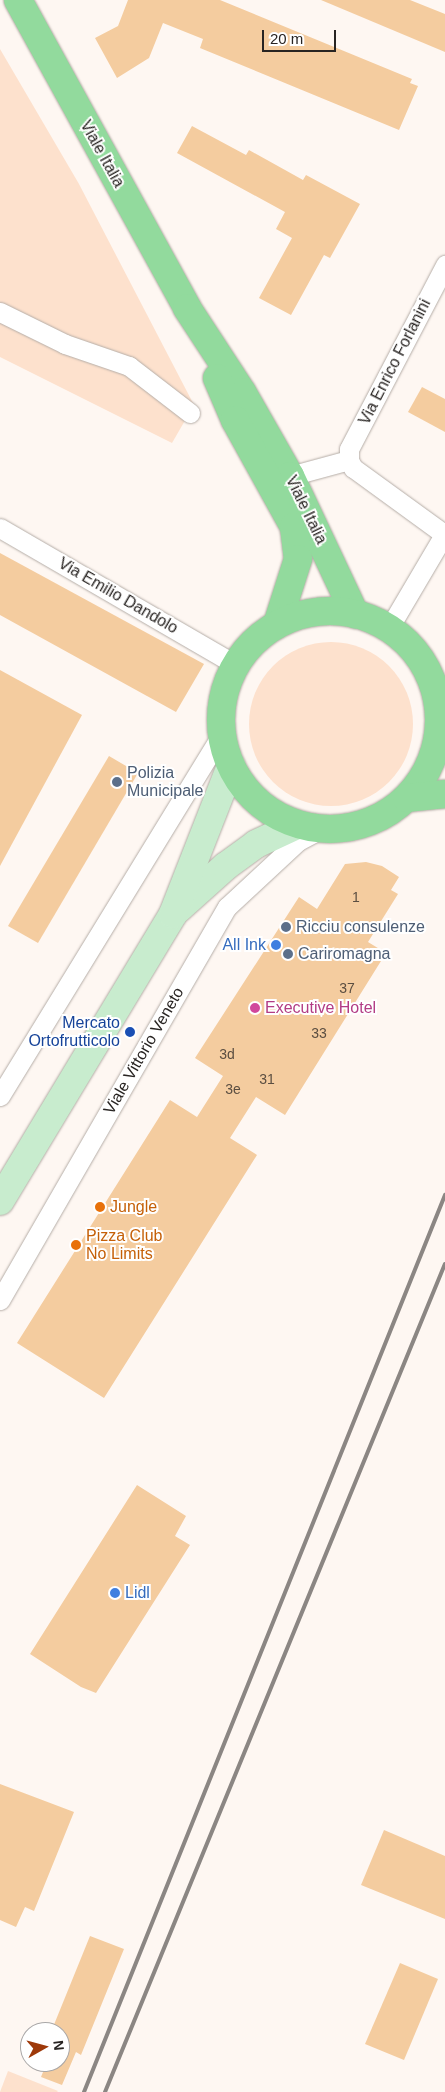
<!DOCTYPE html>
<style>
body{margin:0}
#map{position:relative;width:445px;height:2092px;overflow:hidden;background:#fef7f2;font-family:Helvetica,sans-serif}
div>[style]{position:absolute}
.green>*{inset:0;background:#fde1cd}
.round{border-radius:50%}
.building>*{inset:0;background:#f4cc9f}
.roads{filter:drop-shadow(0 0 1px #b5ada7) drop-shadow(0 0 1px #b5ada7)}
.street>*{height:19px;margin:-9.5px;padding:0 9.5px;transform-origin:9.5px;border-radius:9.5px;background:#fff}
.secondary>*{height:28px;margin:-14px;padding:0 14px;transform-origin:14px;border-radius:14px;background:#c8ecce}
.primary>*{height:28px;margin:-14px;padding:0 14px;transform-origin:14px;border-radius:14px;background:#92da9d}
.primary>.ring{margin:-14px;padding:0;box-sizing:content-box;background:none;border:28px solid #92da9d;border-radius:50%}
.rail>*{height:4px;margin:-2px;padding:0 2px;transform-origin:2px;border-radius:2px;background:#8b8683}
.dots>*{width:14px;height:14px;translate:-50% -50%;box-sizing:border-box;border:2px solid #fff;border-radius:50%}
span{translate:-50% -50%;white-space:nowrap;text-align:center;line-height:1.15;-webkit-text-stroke:4px #fff;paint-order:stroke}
.number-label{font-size:14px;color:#5b4e41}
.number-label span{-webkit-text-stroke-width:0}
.street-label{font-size:16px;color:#282422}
.service-label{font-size:16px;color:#4e5e75}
.left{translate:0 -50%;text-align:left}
.shop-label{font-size:16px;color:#366cbe}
.right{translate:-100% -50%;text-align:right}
.hotel-label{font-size:16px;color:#b23c85}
.transit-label{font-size:16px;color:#164399}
.food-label{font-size:16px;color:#c56008}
.north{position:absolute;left:20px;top:2022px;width:50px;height:50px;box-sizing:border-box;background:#fff;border:1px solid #a9a7a7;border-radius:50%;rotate:83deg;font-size:14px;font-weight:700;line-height:20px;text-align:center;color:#282422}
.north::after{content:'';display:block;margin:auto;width:18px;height:22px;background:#9e390a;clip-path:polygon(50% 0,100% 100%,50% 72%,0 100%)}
.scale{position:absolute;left:262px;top:30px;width:74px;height:22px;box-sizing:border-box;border:2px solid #282422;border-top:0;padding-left:6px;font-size:15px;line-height:18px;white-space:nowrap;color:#282422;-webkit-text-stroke:4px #fff;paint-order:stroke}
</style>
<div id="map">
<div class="green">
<div style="clip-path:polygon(0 49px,79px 184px,194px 405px,172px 443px,0 357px)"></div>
<div class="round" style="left:249px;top:642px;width:164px;height:164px"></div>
<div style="clip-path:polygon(8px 2071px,58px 2091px,57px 2092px,0 2092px)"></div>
</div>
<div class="building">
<div style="clip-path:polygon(128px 0,220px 0,412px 79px,410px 83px,418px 86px,399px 130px,200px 48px,203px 39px,163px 23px,149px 58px,117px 78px,95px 38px,118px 26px)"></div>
<div style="clip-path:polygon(321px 0,410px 0,445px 14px,445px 52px)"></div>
<div style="clip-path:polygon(192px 126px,246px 155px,249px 150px,303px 180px,306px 175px,360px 204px,330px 258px,324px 255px,291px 315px,259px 298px,292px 238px,276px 229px,285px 212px,177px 153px)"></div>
<div style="clip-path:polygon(422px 387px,445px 399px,445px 432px,408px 412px)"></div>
<div style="clip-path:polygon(0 553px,204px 664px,176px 712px,0 615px)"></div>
<div style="clip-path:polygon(0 670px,82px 715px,0 866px)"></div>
<div style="clip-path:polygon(109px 756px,138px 773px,38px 943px,8px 926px)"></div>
<div style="clip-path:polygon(366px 862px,382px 866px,399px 877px,391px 890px,398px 894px,368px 942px,386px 953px,285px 1115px,256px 1097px,230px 1138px,257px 1155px,104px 1398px,17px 1343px,170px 1100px,197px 1117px,223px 1076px,195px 1058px,299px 897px,317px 909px,345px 864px)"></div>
<div style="clip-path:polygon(137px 1485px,186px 1516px,175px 1536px,190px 1545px,96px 1693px,81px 1687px,30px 1654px)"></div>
<div style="clip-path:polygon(0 1784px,74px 1812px,34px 1911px,25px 1907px,16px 1927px,0 1920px)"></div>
<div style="clip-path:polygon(384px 1830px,445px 1856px,445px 1919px,361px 1885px)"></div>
<div style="clip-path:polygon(90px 1936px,124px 1949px,81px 2055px,76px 2052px,62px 2085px,41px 2077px,47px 2062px,60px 2062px,60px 2032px,51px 2032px)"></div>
<div style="clip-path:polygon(400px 1963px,438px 1979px,404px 2060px,365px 2044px)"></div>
</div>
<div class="roads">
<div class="street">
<div style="left:0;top:312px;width:72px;rotate:26.2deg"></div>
<div style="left:65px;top:344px;width:68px;rotate:19deg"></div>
<div style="left:129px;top:366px;width:77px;rotate:37.6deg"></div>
<div style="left:290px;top:476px;width:61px;rotate:-15.2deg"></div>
<div style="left:0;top:528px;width:273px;rotate:30.1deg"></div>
<div style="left:444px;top:534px;width:112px;rotate:-144deg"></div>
<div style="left:353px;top:468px;width:9px;rotate:-117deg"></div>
<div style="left:349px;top:460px;width:11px;rotate:-90deg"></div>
<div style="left:349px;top:449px;width:208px;rotate:-62.4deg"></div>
<div style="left:389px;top:628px;width:110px;rotate:-59.5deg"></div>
<div style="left:0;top:1096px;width:425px;rotate:-58.5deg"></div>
<div style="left:0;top:1300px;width:454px;rotate:-60deg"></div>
<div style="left:227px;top:907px;width:97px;rotate:-42.9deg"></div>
<div style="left:298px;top:841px;width:26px;rotate:-28deg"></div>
</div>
<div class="secondary">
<div style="left:178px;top:909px;width:64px;rotate:-41.9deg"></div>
<div style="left:226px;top:866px;width:37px;rotate:-36deg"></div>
<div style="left:256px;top:844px;width:45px;rotate:-24.9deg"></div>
<div style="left:0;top:1201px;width:335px;rotate:-58.9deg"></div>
<div style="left:173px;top:914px;width:159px;rotate:-68.6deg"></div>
</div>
<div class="primary">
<div style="left:18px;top:0;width:351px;rotate:61.2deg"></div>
<div style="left:187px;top:308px;width:100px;rotate:56.8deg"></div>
<div style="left:242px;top:392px;width:97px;rotate:60.3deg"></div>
<div style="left:290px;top:476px;width:153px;rotate:64.8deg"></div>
<div style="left:217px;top:378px;width:46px;rotate:66.8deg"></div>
<div style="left:235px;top:420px;width:122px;rotate:61.1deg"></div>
<div style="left:294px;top:527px;width:32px;rotate:83deg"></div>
<div style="left:298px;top:559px;width:69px;rotate:107.7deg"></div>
<div class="ring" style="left:221px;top:611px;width:190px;height:190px"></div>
<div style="left:407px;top:798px;width:38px;rotate:-6deg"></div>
</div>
</div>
<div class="rail">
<div style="left:84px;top:2092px;width:967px;rotate:-68.08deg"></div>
<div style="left:105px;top:2092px;width:895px;rotate:-67.68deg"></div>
</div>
<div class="dots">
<div style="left:117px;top:782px;background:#5c6f8a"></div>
<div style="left:286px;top:927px;background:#5c6f8a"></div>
<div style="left:276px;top:945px;background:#3f7fe0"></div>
<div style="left:288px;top:954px;background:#5c6f8a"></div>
<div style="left:255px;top:1008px;background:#d1479c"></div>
<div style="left:130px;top:1032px;background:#1a4fb4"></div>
<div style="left:100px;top:1207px;background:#e8710a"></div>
<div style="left:76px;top:1245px;background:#e8710a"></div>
<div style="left:115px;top:1593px;background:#3f7fe0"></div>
</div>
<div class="number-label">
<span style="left:356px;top:897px">1</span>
<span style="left:347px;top:988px">37</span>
<span style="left:319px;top:1033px">33</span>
<span style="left:227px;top:1054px">3d</span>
<span style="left:267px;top:1079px">31</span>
<span style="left:233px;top:1089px">3e</span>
</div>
<div class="street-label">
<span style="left:102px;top:154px;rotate:61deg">Viale Italia</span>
<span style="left:395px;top:362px;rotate:-63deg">Via Enrico Forlanini</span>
<span style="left:306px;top:510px;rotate:64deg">Viale Italia</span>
<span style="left:118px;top:596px;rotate:30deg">Via Emilio Dandolo</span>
<span style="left:144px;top:1051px;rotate:-60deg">Viale Vittorio Veneto</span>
</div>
<div class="service-label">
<span class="left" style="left:127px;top:782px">Polizia<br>Municipale</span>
<span class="left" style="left:296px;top:927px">Ricciu consulenze</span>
<span class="left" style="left:298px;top:954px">Cariromagna</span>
</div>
<div class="shop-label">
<span class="right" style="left:266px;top:945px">All Ink</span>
<span class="left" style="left:125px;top:1593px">Lidl</span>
</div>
<div class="hotel-label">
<span class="left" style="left:265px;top:1008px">Executive Hotel</span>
</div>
<div class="transit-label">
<span class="right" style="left:120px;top:1032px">Mercato<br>Ortofrutticolo</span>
</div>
<div class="food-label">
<span class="left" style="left:110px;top:1207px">Jungle</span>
<span class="left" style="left:86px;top:1245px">Pizza Club<br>No Limits</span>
</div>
<div class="north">N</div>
<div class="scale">20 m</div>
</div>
